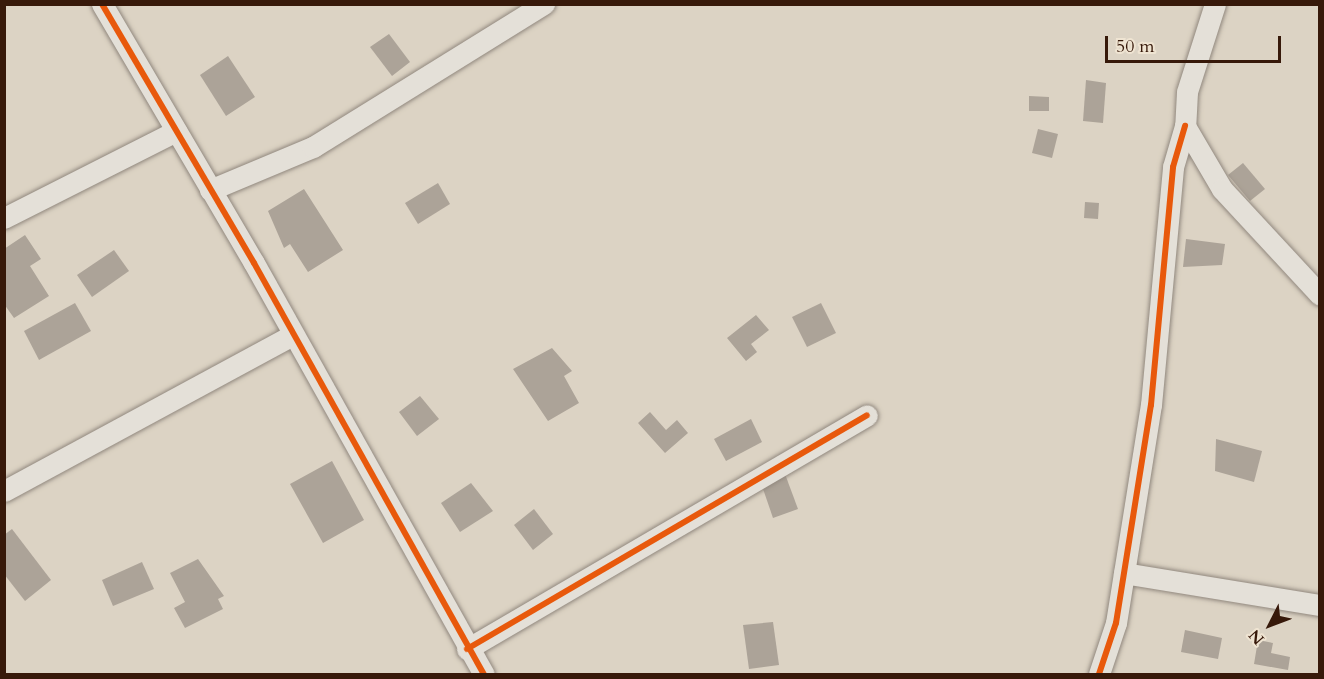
<!DOCTYPE html>
<style>
body{margin:0}
#map{position:relative;width:1324px;height:679px;overflow:hidden;background:#dcd3c4;font-family:Cardo,serif}
div>[style]{position:absolute}
.building>*{inset:0;background:#aca398}
.roads{filter:drop-shadow(0 0 2px #91887e) drop-shadow(0 0 2px #91887e)}
.street>*{height:21px;margin:-10.5px;padding:0 10.5px;transform-origin:10.5px;border-radius:10.5px;background:#e4e0d8}
.cycleway>*{height:6px;margin:-3px;padding:0 3px;transform-origin:3px;border-radius:3px;background:#e8590c}
span{translate:-50% -50%;white-space:nowrap;text-align:center;line-height:1.15;-webkit-text-stroke:4.5px #efe4d2;paint-order:stroke}
.frame{position:absolute;inset:0;border:6px solid #37190a;pointer-events:none}
.north{position:absolute;left:1240px;top:595px;width:60px;height:60px;-webkit-text-stroke:4px #efe4d2;paint-order:stroke;rotate:228deg;font-size:16px;font-weight:700;line-height:24px;text-align:center;color:#37190a}
.north::after{content:'';display:block;margin:auto;width:21px;height:27px;background:#37190a;clip-path:polygon(50% 0,100% 100%,50% 72%,0 100%)}
.scale{position:absolute;left:1105px;top:36px;width:176px;height:27px;box-sizing:border-box;border:3px solid #37190a;border-top:0;padding-left:8px;font-size:18px;line-height:21px;white-space:nowrap;color:#37190a;-webkit-text-stroke:4px #efe4d2;paint-order:stroke}
</style>
<div id="map">
<div class="building">
<div style="clip-path:polygon(389px 34px,410px 62px,392px 76px,370px 47px)"></div>
<div style="clip-path:polygon(228px 56px,255px 97px,226px 116px,200px 75px)"></div>
<div style="clip-path:polygon(1086px 80px,1106px 83px,1103px 123px,1083px 121px)"></div>
<div style="clip-path:polygon(1029px 96px,1049px 97px,1049px 111px,1029px 111px)"></div>
<div style="clip-path:polygon(1038px 129px,1058px 134px,1052px 158px,1032px 153px)"></div>
<div style="clip-path:polygon(1243px 163px,1265px 189px,1250px 201px,1228px 175px)"></div>
<div style="clip-path:polygon(438px 183px,450px 204px,418px 224px,405px 203px)"></div>
<div style="clip-path:polygon(304px 189px,343px 250px,308px 272px,290px 244px,284px 248px,268px 211px)"></div>
<div style="clip-path:polygon(1085px 202px,1099px 203px,1098px 219px,1084px 218px)"></div>
<div style="clip-path:polygon(25px 235px,41px 259px,30px 266px,49px 296px,14px 318px,4px 304px,4px 249px)"></div>
<div style="clip-path:polygon(1186px 239px,1225px 244px,1222px 265px,1183px 267px)"></div>
<div style="clip-path:polygon(114px 250px,129px 271px,92px 297px,77px 275px)"></div>
<div style="clip-path:polygon(75px 303px,91px 331px,39px 360px,24px 331px)"></div>
<div style="clip-path:polygon(821px 303px,836px 333px,807px 347px,792px 317px)"></div>
<div style="clip-path:polygon(756px 315px,769px 330px,751px 344px,757px 352px,746px 361px,727px 338px)"></div>
<div style="clip-path:polygon(552px 348px,572px 371px,564px 376px,579px 403px,548px 421px,513px 369px)"></div>
<div style="clip-path:polygon(420px 396px,439px 419px,417px 436px,399px 412px)"></div>
<div style="clip-path:polygon(650px 412px,666px 430px,677px 420px,688px 433px,665px 453px,638px 423px)"></div>
<div style="clip-path:polygon(751px 419px,762px 442px,726px 461px,714px 439px)"></div>
<div style="clip-path:polygon(1216px 439px,1262px 451px,1254px 482px,1215px 471px)"></div>
<div style="clip-path:polygon(332px 461px,364px 520px,323px 543px,290px 484px)"></div>
<div style="clip-path:polygon(785px 474px,798px 509px,773px 518px,761px 483px)"></div>
<div style="clip-path:polygon(471px 483px,493px 511px,460px 532px,441px 503px)"></div>
<div style="clip-path:polygon(534px 509px,553px 534px,533px 550px,514px 525px)"></div>
<div style="clip-path:polygon(12px 529px,51px 580px,25px 601px,4px 574px,4px 535px)"></div>
<div style="clip-path:polygon(198px 559px,224px 596px,218px 599px,223px 609px,185px 628px,174px 608px,185px 602px,170px 573px)"></div>
<div style="clip-path:polygon(142px 562px,154px 589px,113px 606px,102px 580px)"></div>
<div style="clip-path:polygon(773px 622px,779px 665px,749px 669px,743px 625px)"></div>
<div style="clip-path:polygon(1185px 630px,1222px 638px,1218px 659px,1181px 652px)"></div>
<div style="clip-path:polygon(1258px 640px,1273px 643px,1271px 653px,1290px 657px,1288px 670px,1254px 664px)"></div>
</div>
<div class="roads">
<div class="street">
<div style="left:102px;top:4px;width:300px;rotate:59.6deg"></div>
<div style="left:254px;top:263px;width:471px;rotate:60.8deg"></div>
<div style="left:1215px;top:4px;width:92px;rotate:107.7deg"></div>
<div style="left:1187px;top:92px;width:34px;rotate:93deg"></div>
<div style="left:1185px;top:126px;width:73px;rotate:59.6deg"></div>
<div style="left:1222px;top:189px;width:144px;rotate:47.2deg"></div>
<div style="left:210px;top:190px;width:112px;rotate:-22.7deg"></div>
<div style="left:313px;top:147px;width:272px;rotate:-31.8deg"></div>
<div style="left:4px;top:218px;width:193px;rotate:-26.8deg"></div>
<div style="left:4px;top:491px;width:328px;rotate:-28.4deg"></div>
<div style="left:1124px;top:573px;width:199px;rotate:9.3deg"></div>
<div style="left:467px;top:649px;width:463px;rotate:-30.3deg"></div>
<div style="left:1099px;top:674px;width:54px;rotate:-71.6deg"></div>
<div style="left:1116px;top:623px;width:221px;rotate:-80.9deg"></div>
<div style="left:1151px;top:405px;width:239px;rotate:-84.7deg"></div>
<div style="left:1173px;top:167px;width:43px;rotate:-73.7deg"></div>
</div>
</div>
<div class="cycleway">
<div style="left:102px;top:4px;width:300px;rotate:59.6deg"></div>
<div style="left:254px;top:263px;width:471px;rotate:60.8deg"></div>
<div style="left:467px;top:649px;width:463px;rotate:-30.3deg"></div>
<div style="left:1099px;top:674px;width:54px;rotate:-71.6deg"></div>
<div style="left:1116px;top:623px;width:221px;rotate:-80.9deg"></div>
<div style="left:1151px;top:405px;width:239px;rotate:-84.7deg"></div>
<div style="left:1173px;top:167px;width:43px;rotate:-73.7deg"></div>
</div>
<div class="frame"></div>
<div class="north">N</div>
<div class="scale">50 m</div>
</div>
